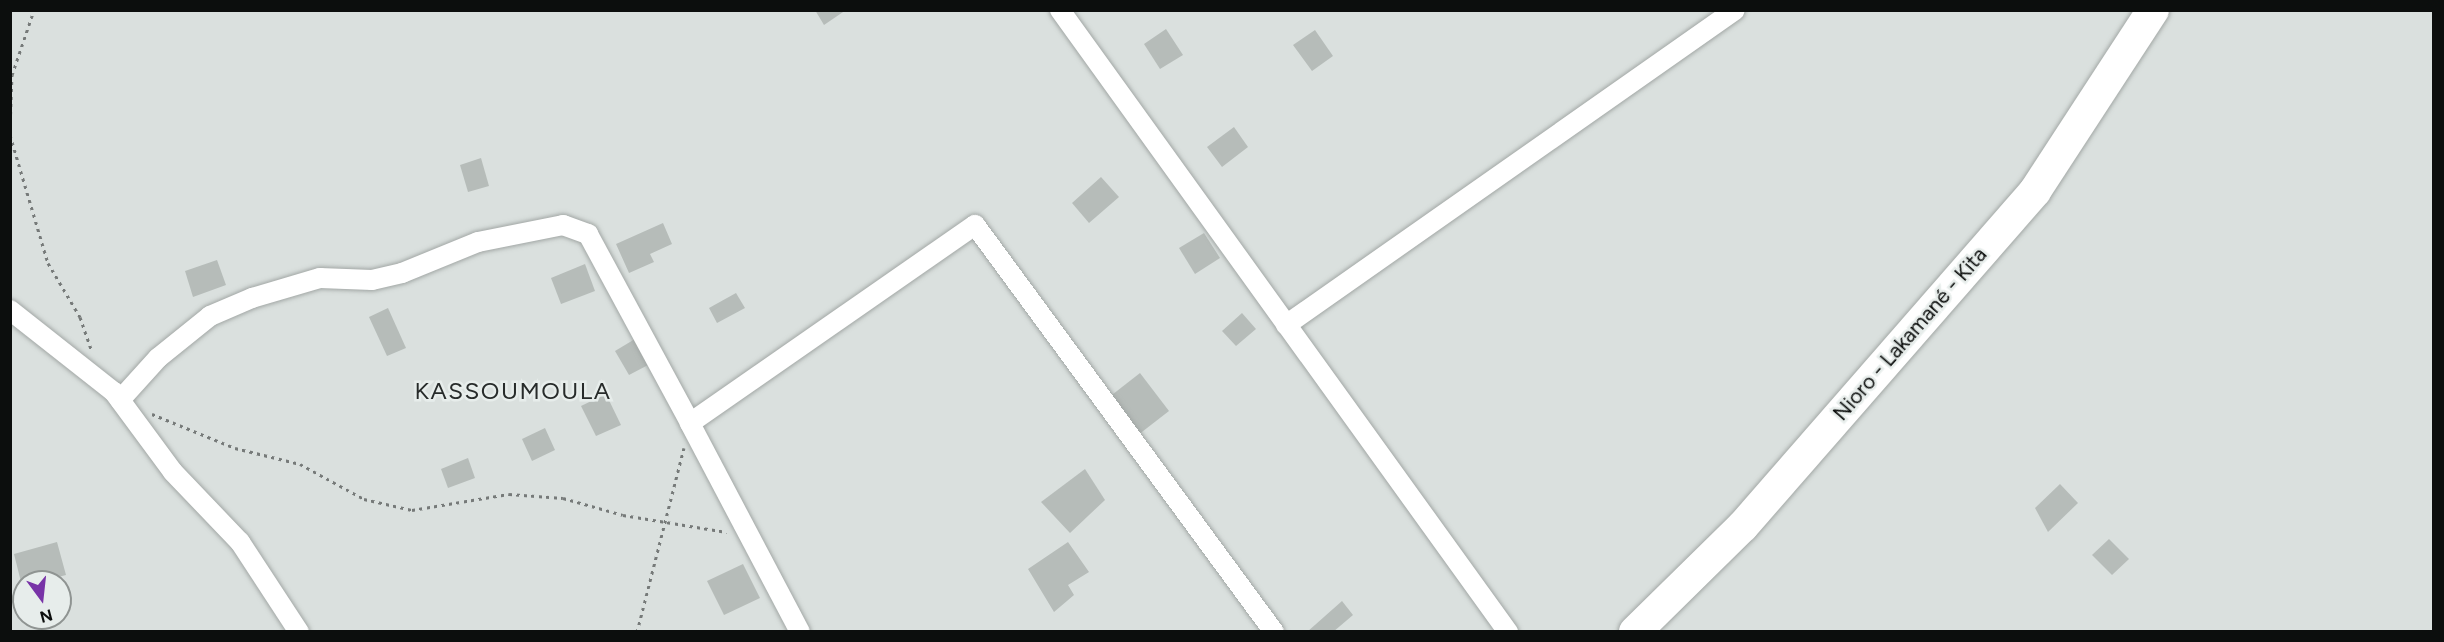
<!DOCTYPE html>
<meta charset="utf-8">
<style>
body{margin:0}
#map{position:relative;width:2444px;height:642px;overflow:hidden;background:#dae0de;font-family:Figtree,sans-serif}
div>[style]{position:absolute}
.building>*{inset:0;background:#b6bcb9}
.path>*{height:3px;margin-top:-1.5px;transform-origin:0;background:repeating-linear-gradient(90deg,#767a79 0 3px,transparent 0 7.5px)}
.roads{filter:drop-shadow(0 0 2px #a2a7a5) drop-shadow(0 0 2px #a2a7a5)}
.minor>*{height:20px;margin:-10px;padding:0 10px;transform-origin:10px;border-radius:10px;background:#fff}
.primary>*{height:32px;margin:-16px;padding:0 16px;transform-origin:16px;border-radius:16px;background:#fff}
span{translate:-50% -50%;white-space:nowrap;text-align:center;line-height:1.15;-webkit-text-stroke:5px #e7edeb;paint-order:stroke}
.street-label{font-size:21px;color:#0c0e0d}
.quarter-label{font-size:24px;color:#272b2a;letter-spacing:1.5px}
.frame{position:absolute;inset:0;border:12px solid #0c0e0d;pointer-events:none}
.north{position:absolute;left:12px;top:570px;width:60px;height:60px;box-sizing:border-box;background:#e7edeb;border:2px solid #8f9492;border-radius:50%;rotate:165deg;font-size:16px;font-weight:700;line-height:24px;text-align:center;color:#0c0e0d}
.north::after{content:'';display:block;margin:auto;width:21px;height:27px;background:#7833a7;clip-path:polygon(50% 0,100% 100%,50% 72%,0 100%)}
</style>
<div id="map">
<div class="building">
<div style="clip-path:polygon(815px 10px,846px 10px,824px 25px)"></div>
<div style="clip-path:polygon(1166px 29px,1183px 55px,1160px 69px,1144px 44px)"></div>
<div style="clip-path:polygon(1315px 30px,1333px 56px,1312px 71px,1293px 45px)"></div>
<div style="clip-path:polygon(1234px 127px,1248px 147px,1222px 167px,1207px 147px)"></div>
<div style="clip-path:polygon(481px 158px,489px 186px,468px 192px,460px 165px)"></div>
<div style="clip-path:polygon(1101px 177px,1119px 197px,1089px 223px,1072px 203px)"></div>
<div style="clip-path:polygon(663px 223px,672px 244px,650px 254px,654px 262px,629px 273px,616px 244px)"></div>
<div style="clip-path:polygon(1204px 233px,1220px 258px,1195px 274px,1179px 248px)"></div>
<div style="clip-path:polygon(217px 260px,226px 285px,193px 297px,185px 271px)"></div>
<div style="clip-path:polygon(585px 264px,595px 291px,561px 304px,551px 278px)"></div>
<div style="clip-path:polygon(736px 293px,745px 308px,717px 323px,709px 308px)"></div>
<div style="clip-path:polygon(388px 308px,406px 348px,387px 356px,369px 317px)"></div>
<div style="clip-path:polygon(1242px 313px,1256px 329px,1236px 346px,1222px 331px)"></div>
<div style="clip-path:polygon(635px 339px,650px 364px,629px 375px,615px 351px)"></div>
<div style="clip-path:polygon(1140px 373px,1169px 411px,1138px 435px,1108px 398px)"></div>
<div style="clip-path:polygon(606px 394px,621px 425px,596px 436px,581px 406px)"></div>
<div style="clip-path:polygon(545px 428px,555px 450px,532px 461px,522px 439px)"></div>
<div style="clip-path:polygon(468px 458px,475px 478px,448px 488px,441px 469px)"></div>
<div style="clip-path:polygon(1085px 469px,1105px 500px,1070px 533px,1041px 502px)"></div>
<div style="clip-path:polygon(2060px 484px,2078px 503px,2048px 532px,2035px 508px)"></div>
<div style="clip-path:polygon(2109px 539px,2129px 559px,2112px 575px,2092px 555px)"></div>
<div style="clip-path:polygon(57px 542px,66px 575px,22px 586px,14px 554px)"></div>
<div style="clip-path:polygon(1068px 542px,1089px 572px,1068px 585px,1074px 595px,1054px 612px,1028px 569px)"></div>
<div style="clip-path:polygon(743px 564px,760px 598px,724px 615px,707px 581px)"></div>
<div style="clip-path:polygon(1342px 601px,1353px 615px,1333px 632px,1307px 632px)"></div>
</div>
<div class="path">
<div style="left:10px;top:129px;width:54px;rotate:-87.9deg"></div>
<div style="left:12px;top:75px;width:69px;rotate:-71.3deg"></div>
<div style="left:10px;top:135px;width:134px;rotate:73.5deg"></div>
<div style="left:48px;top:263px;width:63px;rotate:59.3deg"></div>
<div style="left:80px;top:317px;width:36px;rotate:71deg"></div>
<div style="left:152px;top:414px;width:90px;rotate:22.3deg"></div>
<div style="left:235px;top:448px;width:67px;rotate:13.8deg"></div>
<div style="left:300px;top:464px;width:73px;rotate:28.7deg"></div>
<div style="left:364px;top:499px;width:49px;rotate:12.9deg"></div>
<div style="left:412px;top:510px;width:98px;rotate:-9.4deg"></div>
<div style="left:509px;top:494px;width:54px;rotate:4.2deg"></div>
<div style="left:563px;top:498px;width:62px;rotate:15.8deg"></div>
<div style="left:623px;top:515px;width:105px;rotate:9.3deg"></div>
<div style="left:637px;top:632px;width:190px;rotate:-75.7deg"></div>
</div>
<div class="roads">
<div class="minor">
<div style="left:1060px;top:10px;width:767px;rotate:54.24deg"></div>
<div style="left:10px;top:310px;width:132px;rotate:38.3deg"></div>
<div style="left:114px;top:392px;width:99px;rotate:53.6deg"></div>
<div style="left:173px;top:472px;width:97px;rotate:46.3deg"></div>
<div style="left:240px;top:542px;width:108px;rotate:56.8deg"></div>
<div style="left:1286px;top:325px;width:548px;rotate:-35.05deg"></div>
<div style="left:120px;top:400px;width:57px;rotate:-47.9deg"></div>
<div style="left:158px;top:358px;width:67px;rotate:-38.9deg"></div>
<div style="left:210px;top:316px;width:46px;rotate:-23.2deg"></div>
<div style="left:252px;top:298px;width:71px;rotate:-16.4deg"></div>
<div style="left:320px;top:278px;width:52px;rotate:2.2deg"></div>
<div style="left:372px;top:280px;width:31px;rotate:-13deg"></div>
<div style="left:402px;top:273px;width:82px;rotate:-22.2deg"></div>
<div style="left:478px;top:242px;width:87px;rotate:-11.3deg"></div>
<div style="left:563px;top:225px;width:27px;rotate:20deg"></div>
<div style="left:588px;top:234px;width:215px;rotate:61.6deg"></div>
<div style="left:800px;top:632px;width:236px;rotate:-117.8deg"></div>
<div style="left:690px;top:423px;width:347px;rotate:-34.8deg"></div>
<div style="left:975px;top:225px;width:505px;rotate:53.7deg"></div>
</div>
<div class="primary">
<div style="left:1635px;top:632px;width:151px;rotate:-44.5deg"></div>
<div style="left:1743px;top:526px;width:444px;rotate:-48.9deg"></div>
<div style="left:2035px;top:191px;width:216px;rotate:-56.9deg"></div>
</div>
</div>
<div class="street-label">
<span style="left:1910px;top:334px;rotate:-49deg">Nioro - Lakamané - Kita</span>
</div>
<div class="quarter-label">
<span style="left:513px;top:391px">KASSOUMOULA</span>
</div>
<div class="frame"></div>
<div class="north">N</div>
</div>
